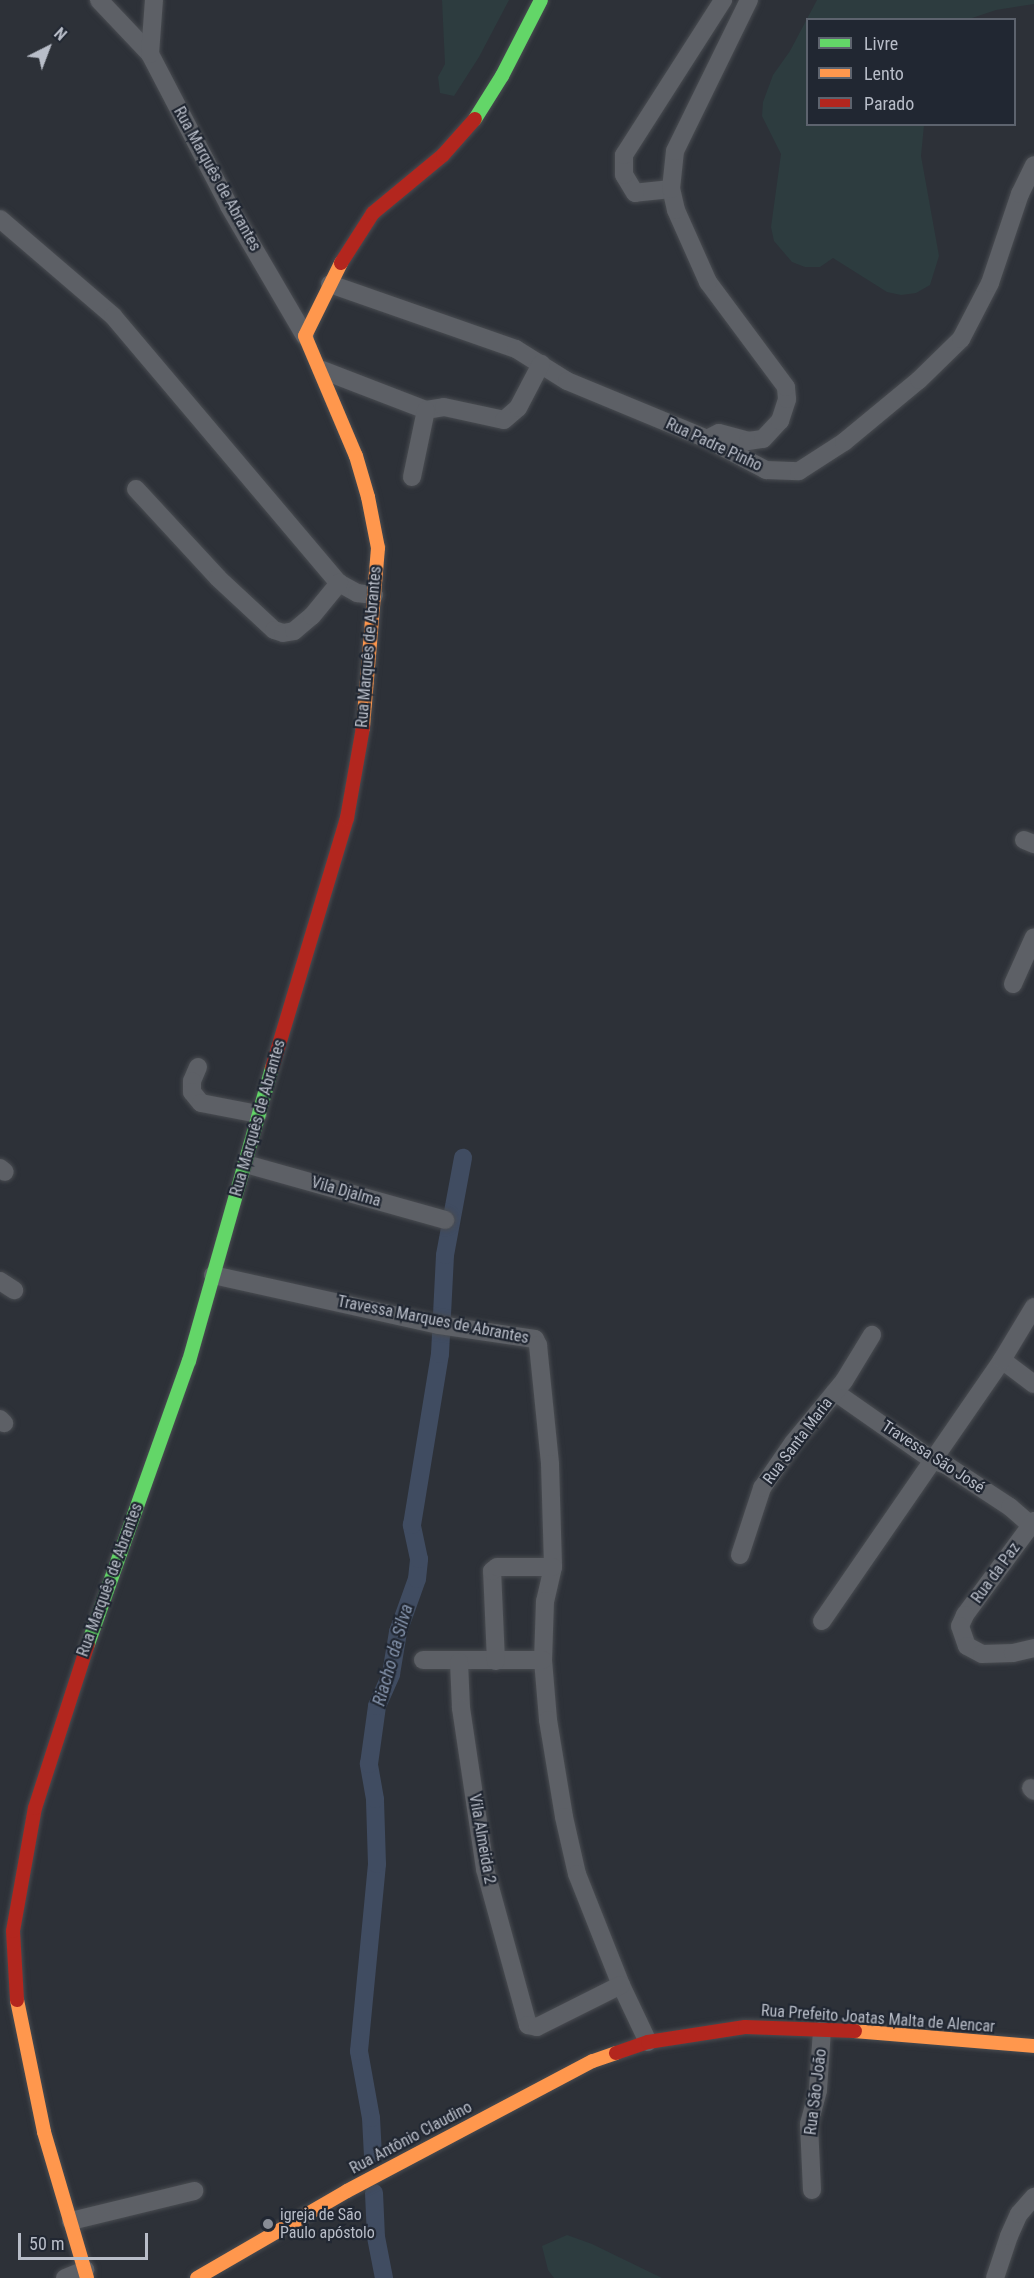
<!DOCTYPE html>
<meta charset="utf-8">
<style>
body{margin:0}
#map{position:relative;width:1034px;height:2278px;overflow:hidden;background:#2d3138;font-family:"Roboto Condensed",sans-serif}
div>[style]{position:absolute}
.green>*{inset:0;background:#2d3c3f}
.canal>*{height:18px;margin:-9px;padding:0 9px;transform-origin:9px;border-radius:9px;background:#404c61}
.roads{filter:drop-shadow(0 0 2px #494c51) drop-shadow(0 0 2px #494c51)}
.street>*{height:18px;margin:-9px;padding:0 9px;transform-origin:9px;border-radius:9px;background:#5d6066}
.fast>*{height:14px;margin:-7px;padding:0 7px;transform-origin:7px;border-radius:7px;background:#63d668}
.slow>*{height:14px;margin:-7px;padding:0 7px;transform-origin:7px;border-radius:7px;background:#ff974d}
.jam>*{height:14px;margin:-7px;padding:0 7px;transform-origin:7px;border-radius:7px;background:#b3261e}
.dots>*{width:16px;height:16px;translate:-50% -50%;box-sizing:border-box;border:3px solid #212732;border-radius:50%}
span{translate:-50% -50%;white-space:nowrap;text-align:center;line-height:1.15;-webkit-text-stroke:4.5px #212732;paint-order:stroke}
.street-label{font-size:16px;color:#b8bdc8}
.poi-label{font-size:16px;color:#b8bdc8}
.left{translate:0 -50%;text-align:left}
.water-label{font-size:18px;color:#8493ab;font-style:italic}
.legend{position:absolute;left:806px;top:18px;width:210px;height:108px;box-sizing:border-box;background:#212732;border:2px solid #5d636e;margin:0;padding:8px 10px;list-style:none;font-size:18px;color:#b8bdc8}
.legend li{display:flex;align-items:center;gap:12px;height:30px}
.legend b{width:30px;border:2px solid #5d636e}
.north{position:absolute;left:18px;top:18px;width:60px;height:60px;-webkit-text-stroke:4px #212732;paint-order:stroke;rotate:42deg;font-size:16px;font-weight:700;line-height:24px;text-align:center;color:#b8bdc8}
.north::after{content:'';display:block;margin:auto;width:21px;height:27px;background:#b8bdc8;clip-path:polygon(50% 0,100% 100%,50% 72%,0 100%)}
.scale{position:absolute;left:18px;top:2233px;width:130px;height:27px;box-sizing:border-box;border:3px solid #b8bdc8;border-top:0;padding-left:8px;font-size:18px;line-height:21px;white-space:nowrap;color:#b8bdc8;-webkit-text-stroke:4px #212732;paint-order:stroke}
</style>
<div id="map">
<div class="green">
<div style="clip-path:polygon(442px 0,509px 0,479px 57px,454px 96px,440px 93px,438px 77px,445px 64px)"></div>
<div style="clip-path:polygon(817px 0,1034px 0,1034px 4px,996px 10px,969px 19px,808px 20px,808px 124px,924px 125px,921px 156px,939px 256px,930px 285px,916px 293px,901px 295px,887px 292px,833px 258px,820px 267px,805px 267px,792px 262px,774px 241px,771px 227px,781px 154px,762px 116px,763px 102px,773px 75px,790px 51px)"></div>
<div style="clip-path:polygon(567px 2235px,592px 2244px,662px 2278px,554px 2278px,548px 2270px,542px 2246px)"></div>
</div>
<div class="canal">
<div style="left:373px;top:2156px;width:38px;rotate:-93deg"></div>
<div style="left:371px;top:2118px;width:68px;rotate:-100.2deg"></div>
<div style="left:359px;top:2051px;width:188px;rotate:-84.5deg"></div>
<div style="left:377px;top:1864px;width:65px;rotate:-91.8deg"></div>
<div style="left:375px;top:1799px;width:36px;rotate:-100deg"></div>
<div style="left:369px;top:1764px;width:59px;rotate:-82.1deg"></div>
<div style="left:377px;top:1706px;width:35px;rotate:-66deg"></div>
<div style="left:391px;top:1674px;width:43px;rotate:-80.5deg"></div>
<div style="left:398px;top:1632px;width:56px;rotate:-70.3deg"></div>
<div style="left:417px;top:1579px;width:20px;rotate:-84deg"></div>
<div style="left:419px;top:1559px;width:35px;rotate:-102deg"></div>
<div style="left:412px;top:1525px;width:173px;rotate:-80.7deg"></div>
<div style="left:440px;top:1354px;width:99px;rotate:-87.1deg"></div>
<div style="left:445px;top:1255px;width:99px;rotate:-79.5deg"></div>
<div style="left:374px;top:2193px;width:44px;rotate:87.4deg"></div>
<div style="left:376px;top:2237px;width:42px;rotate:79deg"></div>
</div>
<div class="roads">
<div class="street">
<div style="left:99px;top:0;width:74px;rotate:46.6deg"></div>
<div style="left:150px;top:54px;width:171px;rotate:62.5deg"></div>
<div style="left:229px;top:206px;width:151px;rotate:59.7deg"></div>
<div style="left:150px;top:54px;width:54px;rotate:-85.8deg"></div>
<div style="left:671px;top:189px;width:36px;rotate:174deg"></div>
<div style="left:635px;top:193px;width:21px;rotate:-121deg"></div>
<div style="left:624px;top:175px;width:20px;rotate:-90deg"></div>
<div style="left:624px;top:155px;width:184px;rotate:-57.4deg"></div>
<div style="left:0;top:219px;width:149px;rotate:40.6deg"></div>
<div style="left:113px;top:316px;width:350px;rotate:49.8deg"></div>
<div style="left:339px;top:583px;width:21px;rotate:29deg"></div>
<div style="left:357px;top:593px;width:17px;rotate:7deg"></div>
<div style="left:330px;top:284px;width:197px;rotate:19.3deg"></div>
<div style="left:516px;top:349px;width:60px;rotate:32.1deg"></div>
<div style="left:567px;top:381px;width:152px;rotate:22.5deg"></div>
<div style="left:707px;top:439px;width:67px;rotate:27.7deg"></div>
<div style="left:766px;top:470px;width:33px;rotate:2deg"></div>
<div style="left:799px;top:471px;width:54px;rotate:-32.8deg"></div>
<div style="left:844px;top:442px;width:97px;rotate:-39.6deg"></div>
<div style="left:919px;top:380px;width:59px;rotate:-44.3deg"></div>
<div style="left:961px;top:339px;width:63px;rotate:-62.6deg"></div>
<div style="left:990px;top:283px;width:94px;rotate:-71.4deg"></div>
<div style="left:1020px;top:194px;width:32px;rotate:-64deg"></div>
<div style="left:322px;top:370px;width:111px;rotate:21deg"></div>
<div style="left:426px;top:410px;width:18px;rotate:-9deg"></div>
<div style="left:444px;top:407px;width:61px;rotate:12.2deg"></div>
<div style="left:504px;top:420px;width:18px;rotate:-41deg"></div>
<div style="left:518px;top:408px;width:50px;rotate:-62.4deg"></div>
<div style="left:707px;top:439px;width:13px;rotate:-27deg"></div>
<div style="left:719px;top:433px;width:30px;rotate:15deg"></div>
<div style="left:748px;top:441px;width:15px;rotate:-8deg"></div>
<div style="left:763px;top:439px;width:25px;rotate:-47deg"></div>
<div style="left:780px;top:421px;width:23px;rotate:-72deg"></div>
<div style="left:787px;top:399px;width:12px;rotate:-95deg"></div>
<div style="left:786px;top:387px;width:131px;rotate:-126.6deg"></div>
<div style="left:708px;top:282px;width:79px;rotate:-114deg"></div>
<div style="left:676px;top:210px;width:22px;rotate:-103deg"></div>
<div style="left:671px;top:189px;width:38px;rotate:-84deg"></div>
<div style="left:675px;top:151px;width:168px;rotate:-63.9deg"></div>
<div style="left:412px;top:477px;width:68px;rotate:-78.2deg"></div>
<div style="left:136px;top:489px;width:121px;rotate:47.3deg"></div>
<div style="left:218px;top:578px;width:76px;rotate:42.9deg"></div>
<div style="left:274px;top:630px;width:9px;rotate:18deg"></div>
<div style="left:283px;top:633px;width:11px;rotate:-10deg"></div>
<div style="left:294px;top:631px;width:23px;rotate:-40deg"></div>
<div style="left:312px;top:616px;width:43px;rotate:-50.7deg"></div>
<div style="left:1024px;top:840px;width:11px;rotate:22deg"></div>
<div style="left:1013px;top:984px;width:51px;rotate:-65.9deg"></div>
<div style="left:198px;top:1067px;width:15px;rotate:113deg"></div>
<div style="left:192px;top:1081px;width:11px;rotate:90deg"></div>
<div style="left:192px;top:1092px;width:14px;rotate:51deg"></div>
<div style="left:201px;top:1103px;width:58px;rotate:10.9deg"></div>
<div style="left:246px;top:1164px;width:207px;rotate:15.7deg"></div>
<div style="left:0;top:1168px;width:6px;rotate:39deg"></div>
<div style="left:213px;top:1275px;width:231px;rotate:12.5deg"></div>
<div style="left:439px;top:1325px;width:97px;rotate:8.3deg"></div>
<div style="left:535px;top:1339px;width:7px;rotate:63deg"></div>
<div style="left:538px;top:1345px;width:120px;rotate:84.2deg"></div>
<div style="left:550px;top:1464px;width:103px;rotate:88.3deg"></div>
<div style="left:553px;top:1567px;width:35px;rotate:103deg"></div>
<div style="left:545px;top:1601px;width:59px;rotate:91.9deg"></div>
<div style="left:543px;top:1660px;width:60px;rotate:85.2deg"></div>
<div style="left:548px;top:1720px;width:98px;rotate:80.6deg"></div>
<div style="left:564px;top:1817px;width:58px;rotate:77.2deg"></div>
<div style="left:577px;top:1874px;width:119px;rotate:68.4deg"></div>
<div style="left:621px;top:1985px;width:63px;rotate:64.7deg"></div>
<div style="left:0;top:1281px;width:17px;rotate:33deg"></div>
<div style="left:1002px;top:1360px;width:40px;rotate:37deg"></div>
<div style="left:835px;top:1392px;width:118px;rotate:35deg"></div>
<div style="left:932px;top:1460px;width:15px;rotate:20deg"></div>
<div style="left:946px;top:1465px;width:77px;rotate:33.3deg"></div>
<div style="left:1010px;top:1507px;width:28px;rotate:41deg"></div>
<div style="left:0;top:1419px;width:6px;rotate:45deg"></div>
<div style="left:1034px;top:1521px;width:117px;rotate:126.3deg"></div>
<div style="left:965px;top:1615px;width:12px;rotate:114deg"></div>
<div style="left:960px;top:1626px;width:21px;rotate:71deg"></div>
<div style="left:967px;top:1646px;width:17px;rotate:28deg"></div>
<div style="left:982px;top:1654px;width:31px;rotate:-2deg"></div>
<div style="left:1013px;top:1653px;width:22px;rotate:-13deg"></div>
<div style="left:740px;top:1555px;width:71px;rotate:-71.8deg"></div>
<div style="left:762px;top:1488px;width:55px;rotate:-55.4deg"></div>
<div style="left:793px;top:1443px;width:80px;rotate:-50.6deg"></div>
<div style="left:844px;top:1381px;width:54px;rotate:-58.7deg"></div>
<div style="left:822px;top:1621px;width:317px;rotate:-55.4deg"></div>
<div style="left:1002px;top:1360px;width:62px;rotate:-58.9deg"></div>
<div style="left:423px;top:1660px;width:120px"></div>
<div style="left:496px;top:1661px;width:90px;rotate:-92.5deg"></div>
<div style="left:492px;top:1571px;width:6px;rotate:-39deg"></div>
<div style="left:497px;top:1567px;width:56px"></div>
<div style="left:459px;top:1662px;width:46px;rotate:87.5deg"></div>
<div style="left:461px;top:1708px;width:163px;rotate:81.5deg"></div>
<div style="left:485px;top:1869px;width:162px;rotate:74.6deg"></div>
<div style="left:528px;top:2025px;width:9px;rotate:13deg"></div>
<div style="left:537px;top:2027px;width:94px;rotate:-26.6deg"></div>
<div style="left:1031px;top:1788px;width:4px;rotate:45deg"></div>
<div style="left:812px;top:2190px;width:66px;rotate:-92.6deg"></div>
<div style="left:809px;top:2124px;width:35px;rotate:-75deg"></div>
<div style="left:818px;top:2090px;width:60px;rotate:-86.2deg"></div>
<div style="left:71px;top:2221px;width:127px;rotate:-13.7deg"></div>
<div style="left:65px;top:2278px;width:22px;rotate:-22deg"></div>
<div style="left:995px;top:2278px;width:44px;rotate:-71.6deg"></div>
<div style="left:1009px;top:2236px;width:24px;rotate:-66deg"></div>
<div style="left:1019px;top:2214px;width:23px;rotate:-49deg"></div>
</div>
<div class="fast">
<div style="left:475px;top:119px;width:51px;rotate:-57.9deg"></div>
<div style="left:502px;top:76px;width:85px;rotate:-62.8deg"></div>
<div style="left:88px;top:1644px;width:300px;rotate:-70.4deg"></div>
<div style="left:189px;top:1361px;width:305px;rotate:-74.2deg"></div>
</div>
<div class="slow">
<div style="left:341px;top:263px;width:81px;rotate:116.3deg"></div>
<div style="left:305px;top:336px;width:130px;rotate:67deg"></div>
<div style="left:356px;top:456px;width:43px;rotate:73.7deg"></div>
<div style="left:368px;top:497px;width:52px;rotate:78.9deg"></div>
<div style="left:378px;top:548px;width:180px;rotate:94.8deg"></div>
<div style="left:17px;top:2000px;width:135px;rotate:78.4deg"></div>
<div style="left:44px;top:2132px;width:152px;rotate:73.6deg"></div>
<div style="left:855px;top:2031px;width:180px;rotate:4.8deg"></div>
<div style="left:197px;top:2278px;width:173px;rotate:-30.1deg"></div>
<div style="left:347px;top:2191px;width:278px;rotate:-27.9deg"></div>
<div style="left:593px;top:2061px;width:24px;rotate:-19deg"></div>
</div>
<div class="jam">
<div style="left:341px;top:263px;width:59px;rotate:-57.4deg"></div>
<div style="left:373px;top:213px;width:91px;rotate:-39.6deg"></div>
<div style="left:443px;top:155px;width:48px;rotate:-48.4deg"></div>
<div style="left:272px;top:1068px;width:261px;rotate:-73.3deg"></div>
<div style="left:347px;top:818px;width:92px;rotate:-80deg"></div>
<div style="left:17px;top:2000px;width:69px;rotate:-93.3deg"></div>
<div style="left:13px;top:1931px;width:125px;rotate:-79.9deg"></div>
<div style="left:35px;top:1808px;width:172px;rotate:-72.1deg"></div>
<div style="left:616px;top:2053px;width:34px;rotate:-19deg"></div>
<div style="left:648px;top:2042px;width:98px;rotate:-8.8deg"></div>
<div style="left:745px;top:2027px;width:110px;rotate:2.1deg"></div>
</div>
</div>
<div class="dots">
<div style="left:268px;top:2224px;background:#878c96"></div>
</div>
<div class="street-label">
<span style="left:217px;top:179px;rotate:61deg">Rua Marquês de Abrantes</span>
<span style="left:714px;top:445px;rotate:25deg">Rua Padre Pinho</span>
<span style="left:369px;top:647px;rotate:-85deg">Rua Marquês de Abrantes</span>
<span style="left:258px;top:1118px;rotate:-74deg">Rua Marquês de Abrantes</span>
<span style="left:346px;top:1192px;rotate:16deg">Vila Djalma</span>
<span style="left:433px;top:1320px;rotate:11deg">Travessa Marques de Abrantes</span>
<span style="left:798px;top:1441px;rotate:-53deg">Rua Santa Maria</span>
<span style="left:933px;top:1457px;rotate:33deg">Travessa São José</span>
<span style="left:996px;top:1573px;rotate:-54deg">Rua da Paz</span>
<span style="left:110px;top:1580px;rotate:-70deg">Rua Marquês de Abrantes</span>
<span style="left:482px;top:1839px;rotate:80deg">Vila Almeida 2</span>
<span style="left:878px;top:2019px;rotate:4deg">Rua Prefeito Joatas Malta de Alencar</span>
<span style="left:816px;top:2092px;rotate:-83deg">Rua São João</span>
<span style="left:411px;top:2138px;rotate:-28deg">Rua Antônio Claudino</span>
</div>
<div class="poi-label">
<span class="left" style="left:280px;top:2224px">igreja de São<br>Paulo apóstolo</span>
</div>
<div class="water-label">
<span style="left:393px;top:1655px;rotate:-74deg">Riacho da Silva</span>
</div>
<ul class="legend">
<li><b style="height:8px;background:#63d668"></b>Livre</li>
<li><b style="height:8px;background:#ff974d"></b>Lento</li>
<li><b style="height:8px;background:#b3261e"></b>Parado</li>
</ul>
<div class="north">N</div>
<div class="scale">50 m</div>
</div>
